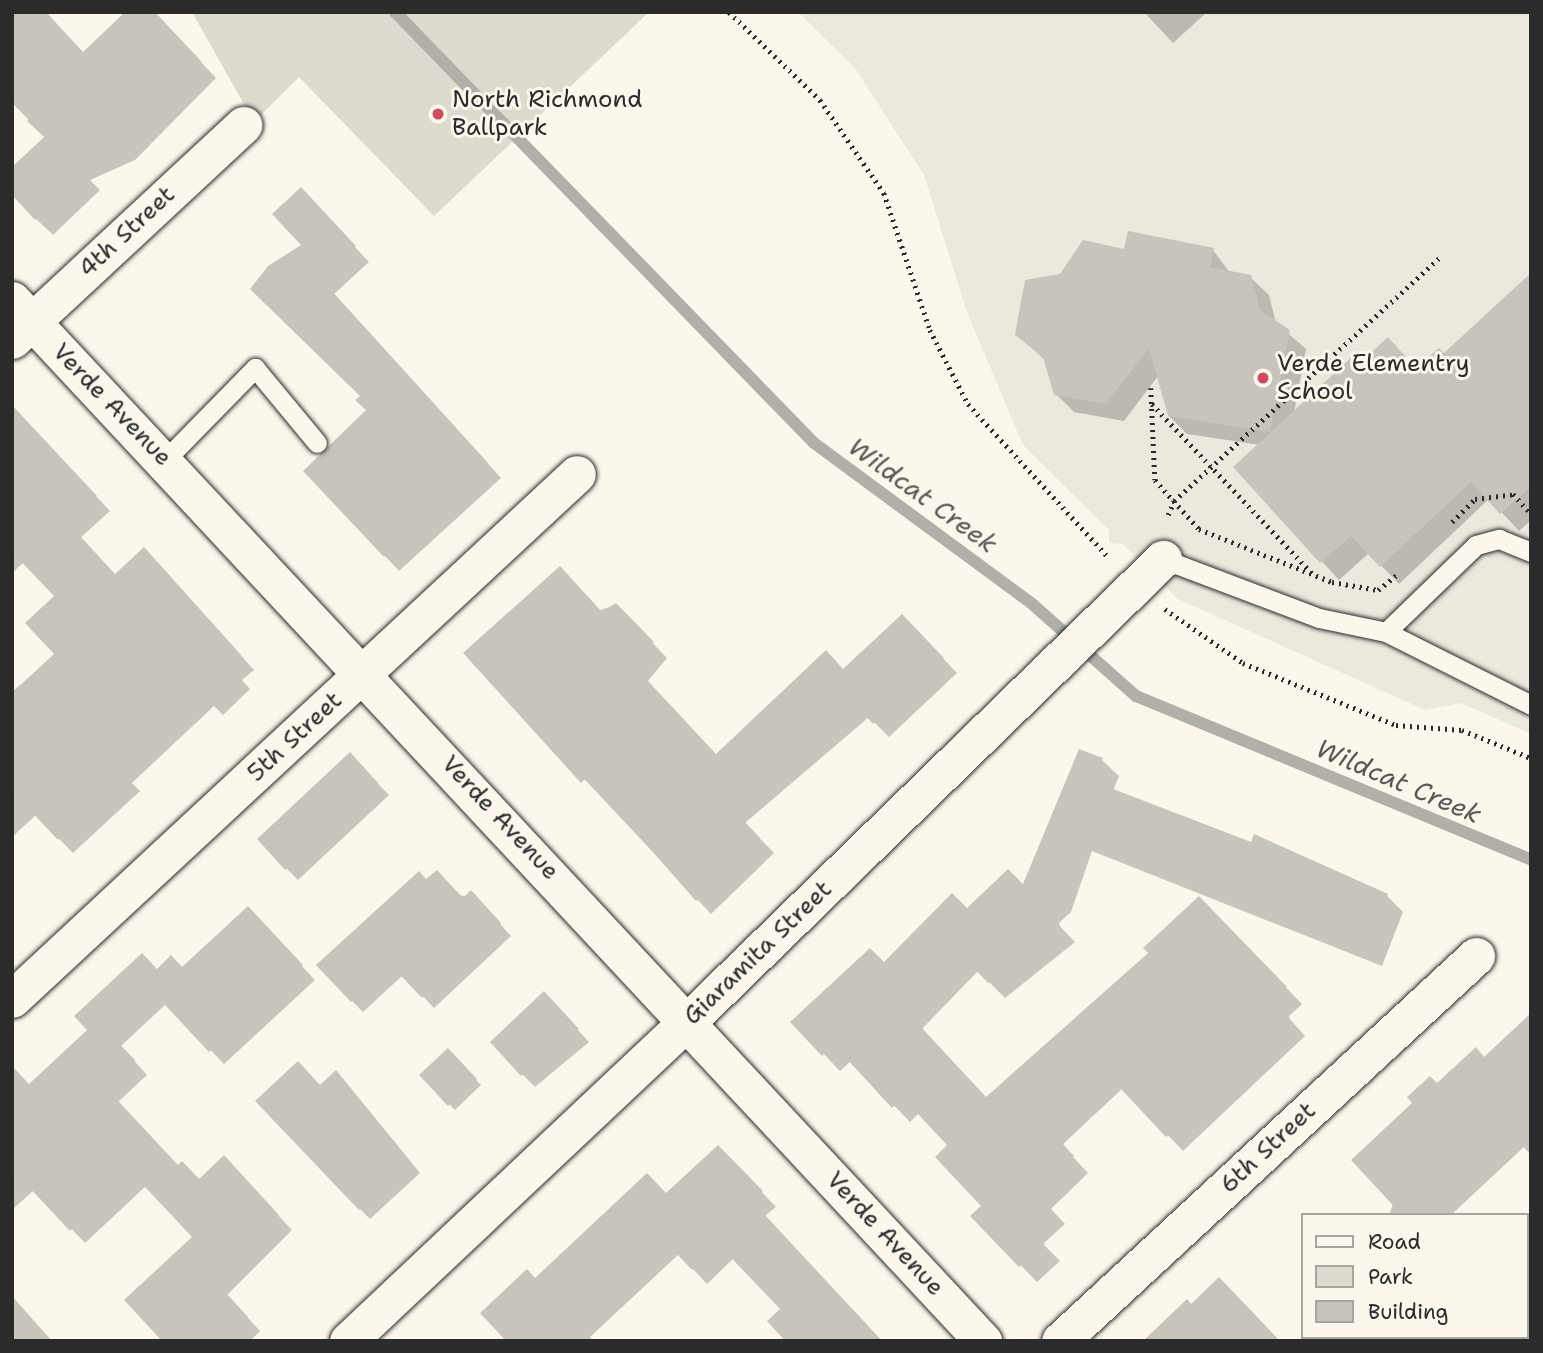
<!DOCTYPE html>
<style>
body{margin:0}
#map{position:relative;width:1543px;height:1353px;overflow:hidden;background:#fbf7ec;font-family:"Shantell Sans",sans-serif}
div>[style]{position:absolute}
.built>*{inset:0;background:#ebe8de}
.green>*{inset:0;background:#dddad0}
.shadow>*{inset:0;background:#0003}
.stream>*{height:12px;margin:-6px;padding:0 6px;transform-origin:6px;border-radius:6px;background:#b1afa7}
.building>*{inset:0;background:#c7c4bc}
.path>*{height:4.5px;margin-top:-2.25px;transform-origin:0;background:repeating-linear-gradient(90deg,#2b2b2b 0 2px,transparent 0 7px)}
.roads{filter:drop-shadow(0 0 2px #2b2b2b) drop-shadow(0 0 2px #2b2b2b)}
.service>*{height:19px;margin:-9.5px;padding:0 9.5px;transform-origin:9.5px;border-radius:9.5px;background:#fbf7ec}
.minor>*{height:37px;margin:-18.5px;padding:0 18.5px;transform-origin:18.5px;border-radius:18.5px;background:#fbf7ec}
.dots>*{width:19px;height:19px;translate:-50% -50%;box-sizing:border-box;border:4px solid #fbf7ec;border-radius:50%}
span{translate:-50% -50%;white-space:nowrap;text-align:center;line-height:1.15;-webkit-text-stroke:6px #fbf7ec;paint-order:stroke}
.poi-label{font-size:24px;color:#2b2b2b}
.left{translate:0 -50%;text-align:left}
.street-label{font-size:24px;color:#2b2b2b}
.water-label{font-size:26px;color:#5a5956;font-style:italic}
.frame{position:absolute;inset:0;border:14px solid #2b2b2b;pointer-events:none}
.legend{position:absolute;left:1301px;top:1213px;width:228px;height:126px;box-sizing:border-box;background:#fbf7ec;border:2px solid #a8a59f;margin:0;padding:9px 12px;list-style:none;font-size:21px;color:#2b2b2b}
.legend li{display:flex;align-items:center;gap:14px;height:35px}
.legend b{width:35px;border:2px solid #a8a59f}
</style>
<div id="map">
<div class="built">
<div style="clip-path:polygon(798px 12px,1531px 12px,1531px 734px,1461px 703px,1425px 710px,1178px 599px,1123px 544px,1109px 543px,1109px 530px,1023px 445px,967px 312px,924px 175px,855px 68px)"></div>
</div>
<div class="green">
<div style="clip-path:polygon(192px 12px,649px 12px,434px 216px,299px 77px,254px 122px)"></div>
</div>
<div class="shadow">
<div style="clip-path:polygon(154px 12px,216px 78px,135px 160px,90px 180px,100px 190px,53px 235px,36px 219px,46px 137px,12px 103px,12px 16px,83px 54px)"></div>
<div style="clip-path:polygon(1144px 12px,1205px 12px,1206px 13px,1173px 43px)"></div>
<div style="clip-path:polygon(315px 204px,369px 262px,334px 294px,501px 478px,399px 571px,305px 471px,368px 410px,362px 396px,252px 289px,303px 246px)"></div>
<div style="clip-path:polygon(1213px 250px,1230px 273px,1250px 277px,1269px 295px,1276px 323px,1306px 349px,1294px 413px,1361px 364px,1417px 370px,1444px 356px,1531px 274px,1531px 520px,1519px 531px,1489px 499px,1399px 584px,1369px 553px,1339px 580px,1235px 467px,1260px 445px,1187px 434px,1169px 416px,1158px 376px,1124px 421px,1074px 412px,1056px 394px,1046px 361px,1017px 334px,1061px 276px,1125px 251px)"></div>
<div style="clip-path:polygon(12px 407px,110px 511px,80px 538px,115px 576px,158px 563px,254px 670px,242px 680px,250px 689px,223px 715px,214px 706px,132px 783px,140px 791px,73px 853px,36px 815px,12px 837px,12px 692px,56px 654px,56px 596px,24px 562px,12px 573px)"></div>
<div style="clip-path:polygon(616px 605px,667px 658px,647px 682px,716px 756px,843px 671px,902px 616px,957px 673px,889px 737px,869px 717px,745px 823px,774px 853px,711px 914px,466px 653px)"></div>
<div style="clip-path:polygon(1102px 760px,1119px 776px,1113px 791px,1387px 896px,1403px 912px,1382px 966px,1092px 851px,1071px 912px,1058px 924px,1075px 942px,1005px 998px,978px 971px,921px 1030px,986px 1099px,1215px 914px,1302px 1004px,1288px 1017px,1305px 1036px,1183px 1151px,1123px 1088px,1062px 1145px,1088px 1173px,1051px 1209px,1065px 1224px,1043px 1244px,1060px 1261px,1037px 1282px,973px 1216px,983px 1207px,949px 1146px,919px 1113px,910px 1122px,851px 1061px,840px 1071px,793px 1022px,967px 910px,1024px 887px)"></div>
<div style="clip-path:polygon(361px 766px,389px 795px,298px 880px,286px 868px)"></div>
<div style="clip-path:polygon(427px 881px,482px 904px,511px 936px,434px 1008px,403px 975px,363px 1012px,352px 1001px)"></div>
<div style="clip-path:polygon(261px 922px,315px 980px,224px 1064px,166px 1004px,121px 1046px,147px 1075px,118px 1102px,178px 1167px,199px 1181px,237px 1171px,292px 1230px,227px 1295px,260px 1331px,250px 1341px,164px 1341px,194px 1237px,146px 1186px,85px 1243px,34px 1190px,12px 1210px,12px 1090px,29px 1086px,157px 971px,183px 969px)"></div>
<div style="clip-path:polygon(555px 1005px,589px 1042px,535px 1087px,522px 1074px)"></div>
<div style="clip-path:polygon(448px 1050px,481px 1085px,455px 1110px,421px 1076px)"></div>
<div style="clip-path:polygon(1485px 1059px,1525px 1146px,1451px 1215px,1389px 1215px,1437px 1085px)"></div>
<div style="clip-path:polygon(346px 1083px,420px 1173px,370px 1219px,360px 1209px,320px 1087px)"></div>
<div style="clip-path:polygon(732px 1161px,776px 1207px,765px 1216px,882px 1341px,787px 1341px,782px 1310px,734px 1258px,707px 1284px,679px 1254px,590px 1337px,593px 1341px,503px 1341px,535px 1280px,666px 1195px)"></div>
<div style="clip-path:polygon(1531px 1220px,1531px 1341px,1401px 1341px,1527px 1337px)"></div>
<div style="clip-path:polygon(12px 1296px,52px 1341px,12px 1341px)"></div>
</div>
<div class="stream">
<div style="left:395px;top:12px;width:601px;rotate:45.81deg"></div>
<div style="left:814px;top:443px;width:268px;rotate:36.4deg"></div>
<div style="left:1030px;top:602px;width:142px;rotate:41.6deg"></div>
<div style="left:1136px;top:696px;width:428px;rotate:22.5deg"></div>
</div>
<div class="building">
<div style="clip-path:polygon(12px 12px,46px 12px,83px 52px,125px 12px,155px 12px,201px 61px,118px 144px,75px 163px,85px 173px,35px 220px,12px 195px,12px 167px,44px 137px,27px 121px,36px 113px,12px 87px)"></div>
<div style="clip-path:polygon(301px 187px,356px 246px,321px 279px,488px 463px,384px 557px,303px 471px,366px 410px,355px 400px,360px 396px,250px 289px,268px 266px,301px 245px,272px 214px)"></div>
<div style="clip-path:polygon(1128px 231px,1214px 248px,1210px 267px,1251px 275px,1260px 310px,1290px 330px,1270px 432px,1168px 416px,1149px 348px,1106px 404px,1054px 395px,1043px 357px,1015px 335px,1025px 280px,1060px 274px,1083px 240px,1124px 249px)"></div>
<div style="clip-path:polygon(1531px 273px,1531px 487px,1500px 514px,1471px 482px,1380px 567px,1351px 536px,1320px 563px,1233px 467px,1354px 355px,1361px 362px,1388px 337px,1416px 368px,1439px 348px,1444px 353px)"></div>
<div style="clip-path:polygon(12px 405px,97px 496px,68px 523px,115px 574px,144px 547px,241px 655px,229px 665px,237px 674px,207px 702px,199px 693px,120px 767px,127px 776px,58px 840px,12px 791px,12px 693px,54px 654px,25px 623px,54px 596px,12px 552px)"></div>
<div style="clip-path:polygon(560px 566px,602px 612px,616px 603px,654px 642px,634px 666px,716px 754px,826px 650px,843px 669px,902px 614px,944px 658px,873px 724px,854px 703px,732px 808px,760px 838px,696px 901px,587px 777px,581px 783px,463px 653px)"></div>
<div style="clip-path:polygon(1079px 749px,1103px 758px,1095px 782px,1251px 842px,1254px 834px,1388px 894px,1366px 951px,1076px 836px,1056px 895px,1044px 907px,1060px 925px,988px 983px,962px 955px,907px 1012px,986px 1097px,1148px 953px,1143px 948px,1199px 896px,1287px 987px,1273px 1000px,1290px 1018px,1166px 1137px,1106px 1073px,1048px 1128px,1074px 1156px,1036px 1191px,1050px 1207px,1028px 1227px,1045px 1244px,1019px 1267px,970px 1216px,981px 1206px,935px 1157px,947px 1145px,903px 1098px,892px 1108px,834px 1045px,822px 1056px,790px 1022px,870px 948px,884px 962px,952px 893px,967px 908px,1008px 869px,1023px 884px)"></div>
<div style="clip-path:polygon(350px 752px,378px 783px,285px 870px,257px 839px)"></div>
<div style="clip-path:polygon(437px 870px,463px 898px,471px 890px,501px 923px,422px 998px,391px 965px,351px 1002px,316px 965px,419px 871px,426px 879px)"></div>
<div style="clip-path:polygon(248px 906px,303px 965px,209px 1052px,152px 991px,108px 1032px,135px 1060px,106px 1088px,178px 1165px,182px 1161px,199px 1179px,224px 1155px,279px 1215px,215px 1281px,248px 1317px,223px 1341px,162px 1341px,124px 1300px,192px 1237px,132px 1173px,70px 1231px,12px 1169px,12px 1066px,29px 1084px,87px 1030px,74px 1016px,142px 953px,157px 969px,171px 955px,182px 967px)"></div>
<div style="clip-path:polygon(544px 991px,579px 1029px,521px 1076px,490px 1042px)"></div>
<div style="clip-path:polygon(1531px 1013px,1531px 1155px,1505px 1127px,1429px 1199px,1444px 1215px,1402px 1215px,1351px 1160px,1412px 1103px,1407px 1097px,1430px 1076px,1437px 1083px,1476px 1047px,1484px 1057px)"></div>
<div style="clip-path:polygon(448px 1048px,477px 1079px,448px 1106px,419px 1075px)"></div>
<div style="clip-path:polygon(298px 1061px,320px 1085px,336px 1070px,411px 1162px,359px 1210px,255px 1101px)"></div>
<div style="clip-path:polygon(718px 1145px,763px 1191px,752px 1201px,882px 1341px,785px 1341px,767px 1321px,780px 1309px,719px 1245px,692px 1270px,664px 1240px,573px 1325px,587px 1341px,506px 1341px,480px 1313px,527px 1269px,535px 1278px,647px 1173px,666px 1193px)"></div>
<div style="clip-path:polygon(1219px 1277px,1280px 1341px,1143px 1341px,1187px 1299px,1191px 1304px)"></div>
</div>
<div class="path">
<div style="left:729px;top:12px;width:127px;rotate:44deg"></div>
<div style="left:820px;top:100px;width:113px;rotate:55.5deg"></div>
<div style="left:884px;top:193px;width:145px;rotate:71.4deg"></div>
<div style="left:930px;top:330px;width:83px;rotate:62.8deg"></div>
<div style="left:968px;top:404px;width:207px;rotate:47.5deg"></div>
<div style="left:1151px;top:388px;width:92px;rotate:87.5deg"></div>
<div style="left:1155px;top:480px;width:66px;rotate:48.1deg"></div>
<div style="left:1199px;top:529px;width:143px;rotate:21.7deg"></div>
<div style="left:1332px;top:582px;width:47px;rotate:9.9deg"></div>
<div style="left:1378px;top:590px;width:26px;rotate:-39deg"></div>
<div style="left:1152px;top:404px;width:233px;rotate:46.6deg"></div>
<div style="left:1168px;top:515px;width:15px;rotate:-67deg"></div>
<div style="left:1174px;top:501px;width:360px;rotate:-42.5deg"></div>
<div style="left:1452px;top:522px;width:33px;rotate:-45deg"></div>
<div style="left:1475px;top:499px;width:38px;rotate:-7deg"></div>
<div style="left:1513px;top:494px;width:26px;rotate:47deg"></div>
<div style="left:1165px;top:609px;width:95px;rotate:34.7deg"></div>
<div style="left:1243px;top:663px;width:165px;rotate:22.1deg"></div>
<div style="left:1396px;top:725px;width:66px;rotate:4.3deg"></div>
<div style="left:1462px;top:730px;width:74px;rotate:22.1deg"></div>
</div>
<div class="roads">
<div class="service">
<div style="left:165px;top:460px;width:129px;rotate:-45.6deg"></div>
<div style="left:255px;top:368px;width:97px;rotate:50.4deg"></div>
<div style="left:1163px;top:559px;width:167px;rotate:20.7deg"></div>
<div style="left:1319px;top:618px;width:68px;rotate:11.8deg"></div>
<div style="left:1386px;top:632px;width:162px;rotate:26.7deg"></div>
<div style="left:1386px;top:632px;width:125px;rotate:-44deg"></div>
<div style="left:1476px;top:545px;width:24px;rotate:-15deg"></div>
<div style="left:1499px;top:539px;width:35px;rotate:22deg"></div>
</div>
<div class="minor">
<div style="left:12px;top:300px;width:1424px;rotate:46.99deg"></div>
<div style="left:12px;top:340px;width:316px;rotate:-42.9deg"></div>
<div style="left:12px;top:999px;width:771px;rotate:-42.9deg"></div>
<div style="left:348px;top:1341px;width:467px;rotate:-43.3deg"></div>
<div style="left:688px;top:1021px;width:663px;rotate:-44.21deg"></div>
<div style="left:1060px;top:1341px;width:567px;rotate:-42.78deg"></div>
</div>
</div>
<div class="dots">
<div style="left:438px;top:114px;background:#d1495b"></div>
<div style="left:1263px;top:378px;background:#d1495b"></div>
</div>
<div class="poi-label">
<span class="left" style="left:452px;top:114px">North Richmond<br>Ballpark</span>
<span class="left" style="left:1277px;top:378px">Verde Elementry<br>School</span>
</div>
<div class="street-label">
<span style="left:127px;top:232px;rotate:-43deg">4th Street</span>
<span style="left:112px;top:405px;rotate:46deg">Verde Avenue</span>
<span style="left:295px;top:737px;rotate:-43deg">5th Street</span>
<span style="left:500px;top:818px;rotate:47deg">Verde Avenue</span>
<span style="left:758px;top:953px;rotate:-44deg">Giaramita Street</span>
<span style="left:1268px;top:1148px;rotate:-43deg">6th Street</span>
<span style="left:885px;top:1234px;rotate:47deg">Verde Avenue</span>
</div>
<div class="water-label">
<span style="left:923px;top:495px;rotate:36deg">Wildcat Creek</span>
<span style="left:1399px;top:781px;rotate:23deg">Wildcat Creek</span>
</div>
<div class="frame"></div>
<ul class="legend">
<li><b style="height:9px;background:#fbf7ec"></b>Road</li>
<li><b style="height:19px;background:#dddad0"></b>Park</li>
<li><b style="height:19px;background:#c7c4bc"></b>Building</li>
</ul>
</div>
